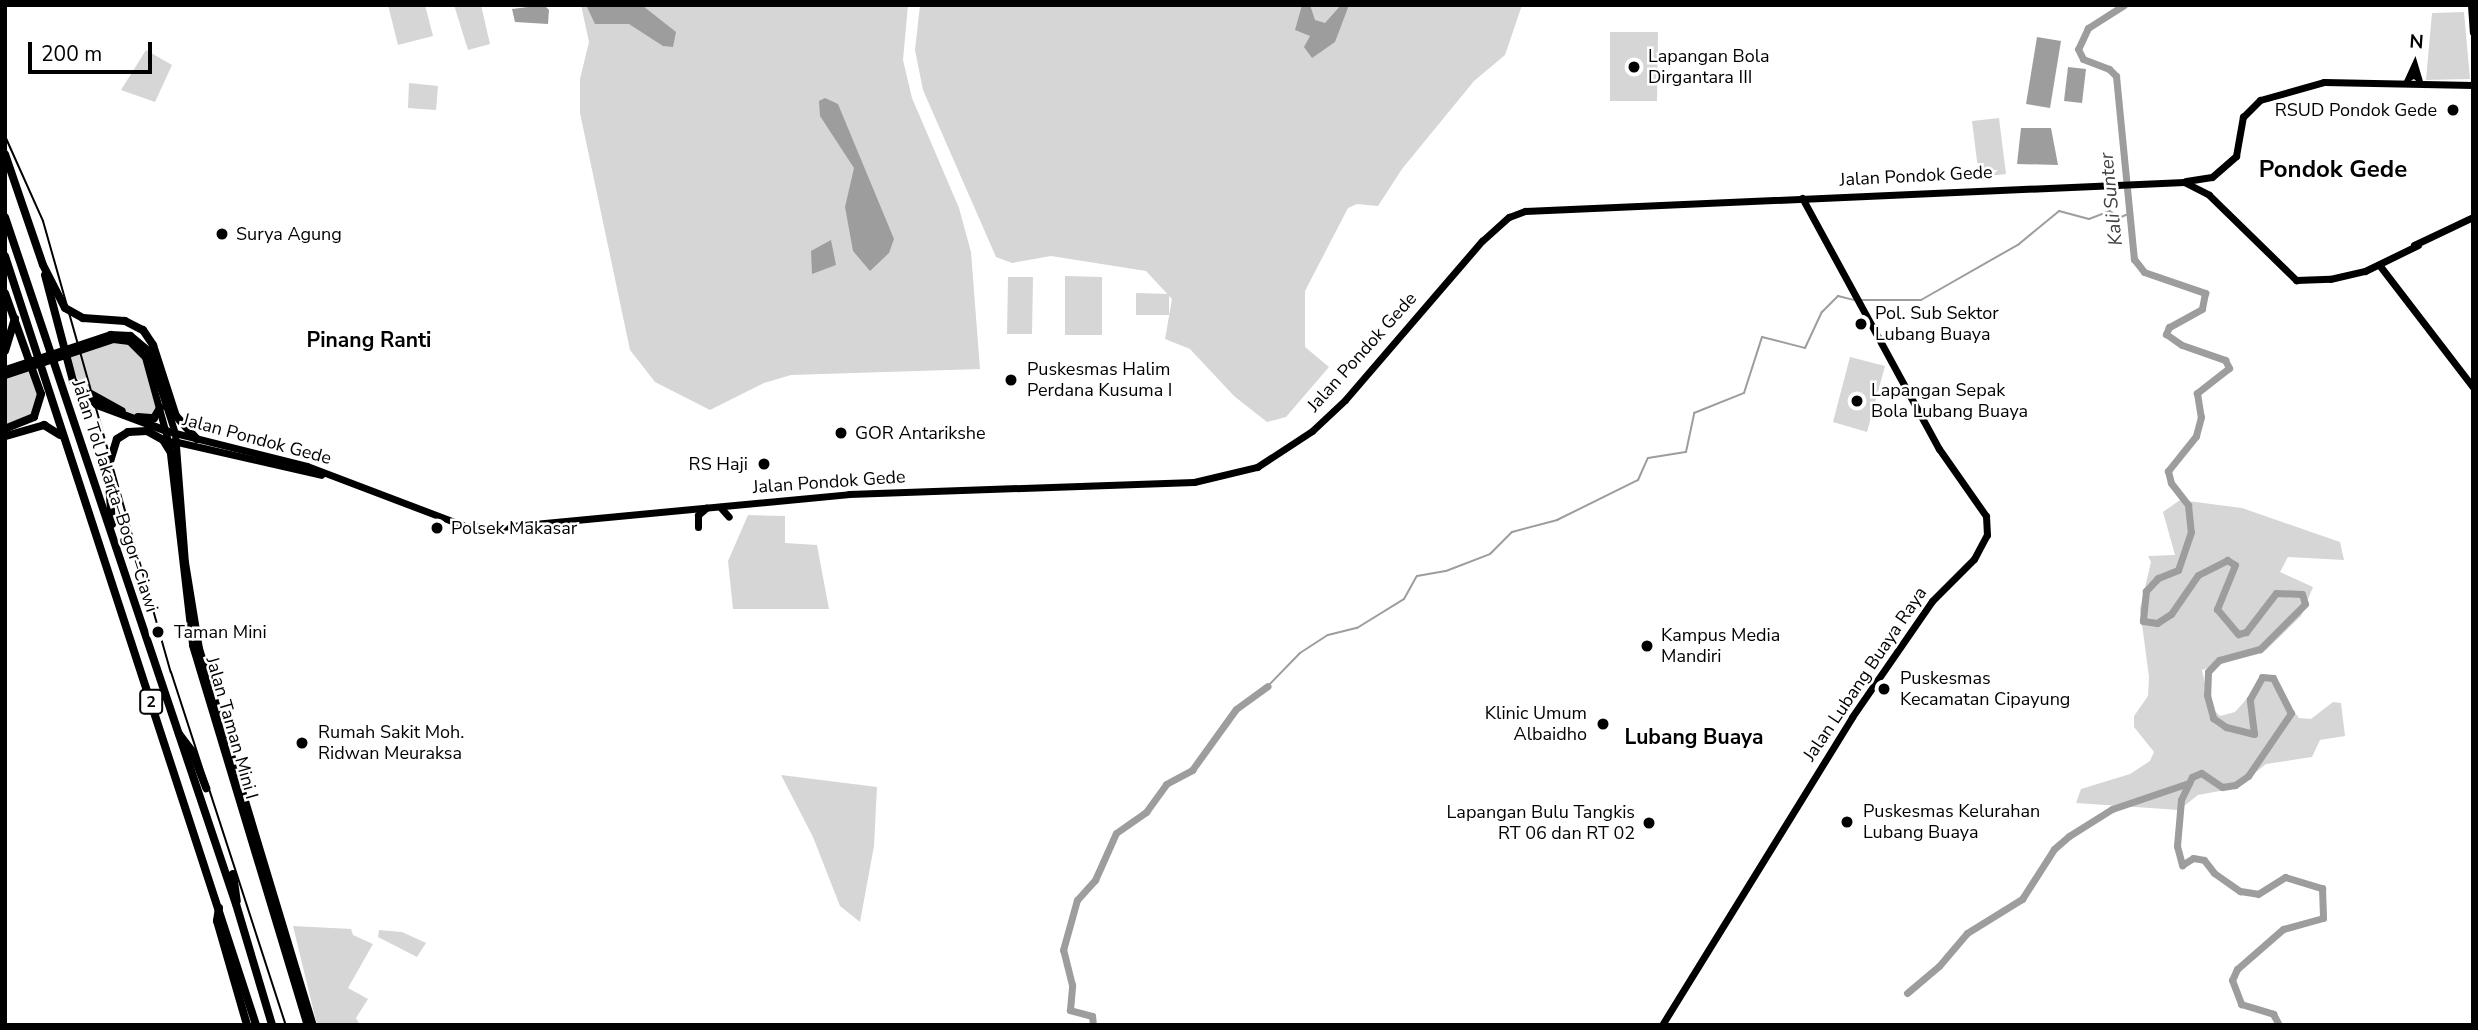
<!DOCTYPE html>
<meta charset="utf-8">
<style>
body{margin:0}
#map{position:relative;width:2478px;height:1030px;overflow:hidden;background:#fff;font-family:"Nunito Sans",sans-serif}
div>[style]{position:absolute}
.green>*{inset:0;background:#d6d6d6}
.water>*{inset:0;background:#9d9d9d}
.stream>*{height:2px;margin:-1px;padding:0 1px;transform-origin:1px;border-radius:1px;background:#9d9d9d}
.river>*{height:7px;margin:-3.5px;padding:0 3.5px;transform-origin:3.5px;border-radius:3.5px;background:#9d9d9d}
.major>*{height:7px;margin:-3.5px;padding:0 3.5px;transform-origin:3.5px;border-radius:3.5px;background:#000}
.highway>*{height:8px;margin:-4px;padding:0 4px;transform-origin:4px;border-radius:4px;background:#000}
.tram>*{height:2px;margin:-1px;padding:0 1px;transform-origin:1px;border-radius:1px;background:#000}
.dots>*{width:19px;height:19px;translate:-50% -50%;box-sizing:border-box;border:4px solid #fff;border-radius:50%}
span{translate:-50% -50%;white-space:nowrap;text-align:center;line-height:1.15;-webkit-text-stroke:5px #fff;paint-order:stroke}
.shield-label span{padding:2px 5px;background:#fff;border:2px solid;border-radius:5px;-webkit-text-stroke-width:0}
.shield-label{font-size:16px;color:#000;font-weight:700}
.poi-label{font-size:18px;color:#000}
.left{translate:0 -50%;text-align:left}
.right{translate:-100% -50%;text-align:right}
.street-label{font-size:18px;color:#000}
.water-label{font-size:19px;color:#3e3e3e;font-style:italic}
.quarter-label{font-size:21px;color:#000;font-weight:700}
.district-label{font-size:24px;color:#000;font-weight:700}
.frame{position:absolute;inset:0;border:7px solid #000;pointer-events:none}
.north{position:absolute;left:2380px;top:28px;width:70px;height:70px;-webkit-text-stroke:5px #fff;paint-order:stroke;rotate:4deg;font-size:19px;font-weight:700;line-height:28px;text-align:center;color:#000}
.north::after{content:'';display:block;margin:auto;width:24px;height:32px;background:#000;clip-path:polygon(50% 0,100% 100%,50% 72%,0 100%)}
.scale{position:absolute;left:28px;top:42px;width:124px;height:32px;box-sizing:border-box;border:4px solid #000;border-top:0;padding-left:9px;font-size:21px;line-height:24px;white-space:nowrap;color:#000;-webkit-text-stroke:5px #fff;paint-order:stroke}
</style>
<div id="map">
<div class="green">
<div style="clip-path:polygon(388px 5px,425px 5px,433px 36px,398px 45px)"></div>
<div style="clip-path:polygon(454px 5px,481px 5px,490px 44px,468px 50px)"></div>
<div style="clip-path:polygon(581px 5px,908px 5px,903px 60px,912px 98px,959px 208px,971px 252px,980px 369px,791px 375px,764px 383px,710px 410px,655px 382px,630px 350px,580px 113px,580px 79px,589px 42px)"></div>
<div style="clip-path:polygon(920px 5px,1522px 5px,1505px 55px,1474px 81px,1402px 169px,1378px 206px,1357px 204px,1348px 208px,1305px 291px,1305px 347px,1329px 367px,1286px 417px,1267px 422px,1234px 396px,1190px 349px,1165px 339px,1172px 299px,1146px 271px,1051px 256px,1012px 263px,996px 257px,923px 90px,915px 50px)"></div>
<div style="clip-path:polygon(2464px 12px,2470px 79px,2426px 80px,2432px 13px)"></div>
<div style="clip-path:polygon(1610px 32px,1658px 32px,1657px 101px,1610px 101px)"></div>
<div style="clip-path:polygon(146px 50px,172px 65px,155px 102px,121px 90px)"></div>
<div style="clip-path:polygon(409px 83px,438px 86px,436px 110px,408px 108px)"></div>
<div style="clip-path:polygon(1999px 118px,2006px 174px,1979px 177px,1972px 121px)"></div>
<div style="clip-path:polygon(1065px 276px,1102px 277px,1102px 335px,1065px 335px)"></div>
<div style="clip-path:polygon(1008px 277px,1033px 277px,1032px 334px,1007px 334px)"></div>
<div style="clip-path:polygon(1136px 293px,1169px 294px,1169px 315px,1136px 315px)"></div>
<div style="clip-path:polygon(122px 339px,142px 351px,158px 416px,142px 419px,113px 407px,77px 378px,67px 354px)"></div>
<div style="clip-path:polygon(1850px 357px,1885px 366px,1867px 432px,1833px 422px)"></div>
<div style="clip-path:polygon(33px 365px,40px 384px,34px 417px,5px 429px,5px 375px)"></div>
<div style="clip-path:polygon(2180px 500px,2242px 508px,2340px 542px,2344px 560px,2288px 557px,2280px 572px,2313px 587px,2301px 616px,2265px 651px,2202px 670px,2210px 706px,2220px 716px,2235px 712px,2267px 676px,2299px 718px,2311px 719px,2333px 702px,2341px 703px,2345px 736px,2320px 740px,2312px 757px,2266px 764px,2236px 788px,2198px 795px,2179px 810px,2076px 803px,2081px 789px,2130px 774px,2150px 761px,2154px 752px,2134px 727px,2134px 716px,2148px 696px,2149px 677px,2140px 609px,2151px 562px,2148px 556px,2175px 555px,2163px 512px)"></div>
<div style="clip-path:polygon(748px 515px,785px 516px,785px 543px,817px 545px,829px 609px,733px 609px,728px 561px)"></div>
<div style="clip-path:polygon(781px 775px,877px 787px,874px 846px,860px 922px,840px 906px,813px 837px)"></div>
<div style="clip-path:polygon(293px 926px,351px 929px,353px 935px,373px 944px,348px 988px,368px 999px,356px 1018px,360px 1025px,317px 1025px)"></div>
<div style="clip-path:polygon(379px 930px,402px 932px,426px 943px,417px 957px,378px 937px)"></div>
</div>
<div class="water">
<div style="clip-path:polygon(544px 5px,549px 10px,548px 24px,515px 22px,512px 9px)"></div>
<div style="clip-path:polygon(586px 5px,643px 6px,676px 32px,673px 47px,663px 46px,629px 24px,595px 24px)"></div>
<div style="clip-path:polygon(1302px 5px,1310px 5px,1315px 20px,1325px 23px,1341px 5px,1349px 5px,1335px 42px,1312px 58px,1304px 47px,1310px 36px,1295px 30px)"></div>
<div style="clip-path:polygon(2037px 37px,2061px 41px,2050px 108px,2026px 104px)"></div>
<div style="clip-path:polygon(2068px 67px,2086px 69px,2082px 103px,2064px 101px)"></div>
<div style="clip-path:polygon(825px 98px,838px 104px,894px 239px,889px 253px,870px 271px,853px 251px,845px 207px,854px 168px,820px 116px,819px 101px)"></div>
<div style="clip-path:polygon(2021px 128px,2051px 128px,2058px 165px,2017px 164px)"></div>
<div style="clip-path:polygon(831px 240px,836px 265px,812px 274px,811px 251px)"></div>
</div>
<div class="stream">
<div style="left:1860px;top:300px;width:61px"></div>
<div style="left:1921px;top:300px;width:113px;rotate:-29.7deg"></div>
<div style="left:2019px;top:244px;width:52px;rotate:-39.5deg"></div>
<div style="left:2059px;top:211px;width:31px;rotate:15deg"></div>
<div style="left:2089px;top:219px;width:22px;rotate:-21deg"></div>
<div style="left:2110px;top:211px;width:11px;rotate:38deg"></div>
<div style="left:2119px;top:218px;width:12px;rotate:-24deg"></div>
<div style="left:1268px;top:686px;width:46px;rotate:-45.9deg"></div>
<div style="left:1300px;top:653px;width:33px;rotate:-33deg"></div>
<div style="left:1328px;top:635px;width:30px;rotate:-14deg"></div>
<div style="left:1357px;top:628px;width:55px;rotate:-31.7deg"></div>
<div style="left:1404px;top:599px;width:26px;rotate:-61deg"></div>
<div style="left:1417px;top:576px;width:29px;rotate:-10deg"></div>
<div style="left:1446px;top:571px;width:47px;rotate:-21.1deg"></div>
<div style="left:1490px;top:554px;width:31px;rotate:-45deg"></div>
<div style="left:1512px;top:532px;width:47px;rotate:-14.9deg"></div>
<div style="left:1557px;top:520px;width:90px;rotate:-26.3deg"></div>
<div style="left:1638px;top:480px;width:24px;rotate:-66deg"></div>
<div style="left:1648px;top:458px;width:38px;rotate:-9deg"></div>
<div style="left:1686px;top:452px;width:40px;rotate:-78deg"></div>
<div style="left:1694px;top:413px;width:54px;rotate:-21.8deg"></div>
<div style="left:1744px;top:393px;width:59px;rotate:-72.2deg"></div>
<div style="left:1762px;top:337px;width:44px;rotate:14.3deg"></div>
<div style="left:1805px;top:348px;width:40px;rotate:-65deg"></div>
<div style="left:1822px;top:312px;width:23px;rotate:-45deg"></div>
<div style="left:1838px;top:296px;width:16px;rotate:14deg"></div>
</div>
<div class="river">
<div style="left:2124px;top:5px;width:43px;rotate:147.4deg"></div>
<div style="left:2088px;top:28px;width:23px;rotate:115deg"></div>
<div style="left:2078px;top:49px;width:11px;rotate:63deg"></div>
<div style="left:2083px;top:59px;width:28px;rotate:21deg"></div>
<div style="left:2109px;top:69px;width:10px;rotate:45deg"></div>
<div style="left:2116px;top:76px;width:184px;rotate:84.4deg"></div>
<div style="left:2134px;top:259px;width:16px;rotate:52deg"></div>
<div style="left:2144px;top:272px;width:65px;rotate:19deg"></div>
<div style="left:2205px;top:293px;width:16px;rotate:101deg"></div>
<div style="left:2202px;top:309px;width:38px;rotate:151deg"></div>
<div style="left:2169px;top:327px;width:8px;rotate:113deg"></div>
<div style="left:2166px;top:334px;width:19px;rotate:35deg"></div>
<div style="left:2182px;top:345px;width:46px;rotate:19.2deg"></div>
<div style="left:2225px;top:360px;width:9px;rotate:63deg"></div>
<div style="left:2229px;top:368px;width:41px;rotate:142deg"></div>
<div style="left:2197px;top:393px;width:24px;rotate:81deg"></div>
<div style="left:2201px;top:417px;width:20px;rotate:105deg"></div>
<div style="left:2196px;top:436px;width:45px;rotate:128.7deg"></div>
<div style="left:2168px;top:471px;width:12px;rotate:76deg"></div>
<div style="left:2171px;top:483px;width:28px;rotate:52deg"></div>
<div style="left:2188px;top:505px;width:27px;rotate:84deg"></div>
<div style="left:2191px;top:532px;width:40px;rotate:108.9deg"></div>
<div style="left:2178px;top:570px;width:22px;rotate:158deg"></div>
<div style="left:2158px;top:578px;width:18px;rotate:133deg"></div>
<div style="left:2146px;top:591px;width:30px;rotate:96deg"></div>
<div style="left:2143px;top:621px;width:14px;rotate:8deg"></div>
<div style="left:2157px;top:623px;width:17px;rotate:-33deg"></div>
<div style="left:2171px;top:614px;width:47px;rotate:-55.3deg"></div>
<div style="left:2198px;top:575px;width:33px;rotate:-27deg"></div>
<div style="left:2227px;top:560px;width:9px;rotate:32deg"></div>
<div style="left:2235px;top:565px;width:48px;rotate:112.2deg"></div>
<div style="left:2217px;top:609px;width:33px;rotate:50deg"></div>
<div style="left:2238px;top:634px;width:8px;rotate:-14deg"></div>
<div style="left:2246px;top:632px;width:49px;rotate:-52.4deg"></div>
<div style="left:2276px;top:593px;width:26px;rotate:2deg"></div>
<div style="left:2302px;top:594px;width:10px;rotate:73deg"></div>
<div style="left:2305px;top:604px;width:64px;rotate:135deg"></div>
<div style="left:2260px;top:649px;width:42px;rotate:165deg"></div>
<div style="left:2219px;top:660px;width:16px;rotate:133deg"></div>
<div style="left:2208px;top:672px;width:23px;rotate:92deg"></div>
<div style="left:2207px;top:695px;width:24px;rotate:75deg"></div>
<div style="left:2213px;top:718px;width:16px;rotate:35deg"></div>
<div style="left:2226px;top:727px;width:29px;rotate:14deg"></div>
<div style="left:2254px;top:734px;width:35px;rotate:-97deg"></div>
<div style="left:2250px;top:699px;width:25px;rotate:-61deg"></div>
<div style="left:2262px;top:677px;width:11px;rotate:5deg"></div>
<div style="left:2273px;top:678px;width:39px;rotate:63deg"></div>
<div style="left:2291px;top:713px;width:76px;rotate:124.3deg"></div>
<div style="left:2248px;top:776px;width:16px;rotate:145deg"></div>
<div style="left:2235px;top:785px;width:13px;rotate:171deg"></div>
<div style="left:2222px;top:787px;width:25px;rotate:-146deg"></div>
<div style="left:2201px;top:773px;width:10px;rotate:156deg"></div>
<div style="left:2192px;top:777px;width:25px;rotate:116deg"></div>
<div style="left:2181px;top:800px;width:46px;rotate:95deg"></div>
<div style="left:2177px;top:846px;width:20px;rotate:75deg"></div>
<div style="left:2182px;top:865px;width:13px;rotate:-32deg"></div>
<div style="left:2193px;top:858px;width:11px;rotate:10deg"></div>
<div style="left:2204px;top:860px;width:16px;rotate:52deg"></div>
<div style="left:2214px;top:873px;width:32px;rotate:35deg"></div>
<div style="left:2240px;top:891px;width:18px;rotate:9deg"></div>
<div style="left:2258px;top:894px;width:32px;rotate:-32deg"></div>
<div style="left:2285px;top:877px;width:39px;rotate:17deg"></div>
<div style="left:2322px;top:888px;width:30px;rotate:88deg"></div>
<div style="left:2323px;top:918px;width:41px;rotate:164.6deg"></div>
<div style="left:2283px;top:929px;width:61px;rotate:139deg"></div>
<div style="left:2237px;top:969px;width:12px;rotate:114deg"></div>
<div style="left:2232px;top:980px;width:26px;rotate:69deg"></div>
<div style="left:2241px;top:1004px;width:34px;rotate:17deg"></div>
<div style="left:2273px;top:1014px;width:13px;rotate:61deg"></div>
<div style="left:1907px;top:993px;width:42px;rotate:-40.2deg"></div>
<div style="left:1939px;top:966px;width:43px;rotate:-49.7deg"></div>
<div style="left:1967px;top:933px;width:65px;rotate:-31.7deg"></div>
<div style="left:2022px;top:899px;width:59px;rotate:-57.4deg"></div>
<div style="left:2054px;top:849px;width:20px;rotate:-41deg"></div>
<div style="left:2069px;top:836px;width:51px;rotate:-32.1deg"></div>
<div style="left:2112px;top:809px;width:81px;rotate:-18.7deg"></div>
<div style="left:1093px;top:1025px;width:9px;rotate:-96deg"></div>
<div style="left:1092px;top:1016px;width:23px;rotate:-165deg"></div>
<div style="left:1070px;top:1010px;width:25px;rotate:-85deg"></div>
<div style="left:1072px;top:985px;width:36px;rotate:-104deg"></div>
<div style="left:1063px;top:950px;width:52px;rotate:-74.4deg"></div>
<div style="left:1077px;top:900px;width:27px;rotate:-48deg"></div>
<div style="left:1095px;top:880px;width:51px;rotate:-65.9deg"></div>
<div style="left:1116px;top:833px;width:37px;rotate:-35deg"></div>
<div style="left:1146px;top:812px;width:34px;rotate:-54deg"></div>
<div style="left:1166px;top:784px;width:30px;rotate:-28deg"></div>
<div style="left:1192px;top:770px;width:75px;rotate:-54.2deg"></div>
<div style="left:1236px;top:709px;width:39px;rotate:-36deg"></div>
</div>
<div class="major">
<div style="left:2471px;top:5px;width:27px;rotate:86deg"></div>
<div style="left:2186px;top:181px;width:26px;rotate:-9deg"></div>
<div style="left:2212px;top:177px;width:32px;rotate:-41deg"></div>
<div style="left:2236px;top:156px;width:40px;rotate:-80deg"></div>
<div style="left:2243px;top:117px;width:24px;rotate:-45deg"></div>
<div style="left:2260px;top:100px;width:66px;rotate:-15.7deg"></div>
<div style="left:2324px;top:82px;width:149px;rotate:1.2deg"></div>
<div style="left:2414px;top:245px;width:65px;rotate:-25.4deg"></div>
<div style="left:2380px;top:266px;width:153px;rotate:52.5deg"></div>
<div style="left:5px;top:369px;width:111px;rotate:-18.4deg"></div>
<div style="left:110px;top:334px;width:20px;rotate:3deg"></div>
<div style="left:130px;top:335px;width:23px;rotate:40deg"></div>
<div style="left:148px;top:350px;width:87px;rotate:72deg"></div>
<div style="left:175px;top:433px;width:129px;rotate:85.6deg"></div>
<div style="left:185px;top:562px;width:87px;rotate:80.8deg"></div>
<div style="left:199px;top:648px;width:394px;rotate:73.2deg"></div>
<div style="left:5px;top:375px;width:114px;rotate:-18.4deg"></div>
<div style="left:113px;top:339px;width:16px;rotate:7deg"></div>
<div style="left:129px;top:341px;width:23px;rotate:45deg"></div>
<div style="left:145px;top:357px;width:91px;rotate:74.7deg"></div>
<div style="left:169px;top:445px;width:201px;rotate:83.4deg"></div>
<div style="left:192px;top:645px;width:397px;rotate:73.2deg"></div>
<div style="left:167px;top:431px;width:144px;rotate:14deg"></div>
<div style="left:307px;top:466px;width:169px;rotate:20.8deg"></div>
<div style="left:465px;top:526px;width:26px;rotate:4deg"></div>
<div style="left:491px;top:528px;width:360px;rotate:-5.4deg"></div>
<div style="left:849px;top:494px;width:345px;rotate:-2deg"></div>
<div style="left:1194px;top:482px;width:65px;rotate:-13.4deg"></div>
<div style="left:1257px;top:467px;width:66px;rotate:-33.2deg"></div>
<div style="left:1312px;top:431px;width:45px;rotate:-43.2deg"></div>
<div style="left:1345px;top:400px;width:210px;rotate:-49.3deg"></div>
<div style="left:1482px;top:241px;width:36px;rotate:-42deg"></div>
<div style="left:1509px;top:217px;width:17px;rotate:-21deg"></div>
<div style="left:1525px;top:211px;width:660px;rotate:-2.52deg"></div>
<div style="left:2184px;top:182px;width:28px;rotate:27deg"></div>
<div style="left:2209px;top:195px;width:122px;rotate:44.3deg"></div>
<div style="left:2296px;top:280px;width:34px;rotate:-2deg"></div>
<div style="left:2330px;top:279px;width:36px;rotate:-13deg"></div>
<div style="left:2365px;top:271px;width:59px;rotate:-26.1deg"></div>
<div style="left:173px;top:441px;width:152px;rotate:12.9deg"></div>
<div style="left:720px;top:507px;width:13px;rotate:48deg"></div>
<div style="left:698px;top:527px;width:12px;rotate:-90deg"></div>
<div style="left:698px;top:515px;width:11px;rotate:-41deg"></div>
<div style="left:1662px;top:1025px;width:362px;rotate:-58.3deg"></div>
<div style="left:1852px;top:717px;width:141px;rotate:-55.4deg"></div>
<div style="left:1932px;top:601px;width:59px;rotate:-45deg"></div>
<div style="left:1974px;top:559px;width:27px;rotate:-62deg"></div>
<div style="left:1987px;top:535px;width:19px;rotate:-93deg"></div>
<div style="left:1986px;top:516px;width:82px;rotate:-125deg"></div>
<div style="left:1939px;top:449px;width:286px;rotate:-118.6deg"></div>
</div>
<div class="highway">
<div style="left:5px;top:154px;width:117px;rotate:71.1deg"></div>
<div style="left:43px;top:265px;width:48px;rotate:62.9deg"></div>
<div style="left:65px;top:308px;width:21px;rotate:29deg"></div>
<div style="left:83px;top:318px;width:42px;rotate:4.1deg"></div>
<div style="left:125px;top:321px;width:20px;rotate:27deg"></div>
<div style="left:143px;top:330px;width:18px;rotate:56deg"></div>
<div style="left:153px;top:345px;width:75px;rotate:72.1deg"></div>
<div style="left:176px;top:416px;width:31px;rotate:48deg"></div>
<div style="left:5px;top:217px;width:725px;rotate:71.42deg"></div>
<div style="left:236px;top:904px;width:126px;rotate:73.4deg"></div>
<div style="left:5px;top:256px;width:809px;rotate:71.92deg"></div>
<div style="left:45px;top:275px;width:110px;rotate:75.2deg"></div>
<div style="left:73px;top:381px;width:34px;rotate:45deg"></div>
<div style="left:97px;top:405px;width:75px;rotate:20.4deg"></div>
<div style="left:5px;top:293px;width:107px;rotate:70.4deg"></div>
<div style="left:41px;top:394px;width:24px;rotate:107deg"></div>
<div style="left:34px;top:417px;width:31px;rotate:158deg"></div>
<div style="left:5px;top:351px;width:34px;rotate:-73deg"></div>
<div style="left:91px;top:394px;width:35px;rotate:29deg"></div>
<div style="left:138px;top:417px;width:16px;rotate:4deg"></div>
<div style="left:154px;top:418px;width:12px;rotate:-59deg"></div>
<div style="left:6px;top:436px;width:40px;rotate:-16deg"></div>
<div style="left:44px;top:425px;width:19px;rotate:32deg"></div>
<div style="left:112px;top:524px;width:56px;rotate:-94.1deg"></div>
<div style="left:108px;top:468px;width:30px;rotate:-73deg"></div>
<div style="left:117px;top:439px;width:13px;rotate:-32deg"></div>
<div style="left:128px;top:432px;width:19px;rotate:-3deg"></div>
<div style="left:147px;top:431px;width:18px;rotate:29deg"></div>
<div style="left:163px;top:440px;width:15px;rotate:58deg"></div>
<div style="left:179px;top:734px;width:21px;rotate:53deg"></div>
<div style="left:192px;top:751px;width:40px;rotate:69deg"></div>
<div style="left:233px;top:874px;width:27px;rotate:82deg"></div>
<div style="left:219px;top:908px;width:13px;rotate:99deg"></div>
<div style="left:217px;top:921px;width:108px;rotate:73.9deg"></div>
</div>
<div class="tram">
<div style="left:5px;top:136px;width:93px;rotate:65.9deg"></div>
<div style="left:43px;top:221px;width:469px;rotate:74.2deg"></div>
<div style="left:171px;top:672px;width:371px;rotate:72deg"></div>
</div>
<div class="dots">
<div style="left:1634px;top:67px;background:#000"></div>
<div style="left:2453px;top:110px;background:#000"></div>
<div style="left:222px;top:234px;background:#000"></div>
<div style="left:1861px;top:324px;background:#000"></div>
<div style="left:1011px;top:380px;background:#000"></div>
<div style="left:1857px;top:401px;background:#000"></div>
<div style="left:841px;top:433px;background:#000"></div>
<div style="left:764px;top:464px;background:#000"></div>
<div style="left:437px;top:528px;background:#000"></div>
<div style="left:158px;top:632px;background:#000"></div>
<div style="left:1647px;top:646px;background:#000"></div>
<div style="left:1884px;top:689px;background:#000"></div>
<div style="left:1603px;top:724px;background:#000"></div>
<div style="left:302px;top:743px;background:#000"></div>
<div style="left:1847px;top:822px;background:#000"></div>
<div style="left:1649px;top:823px;background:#000"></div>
</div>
<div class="shield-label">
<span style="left:151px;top:702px">2</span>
</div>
<div class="poi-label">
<span class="left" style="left:1648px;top:67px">Lapangan Bola<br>Dirgantara III</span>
<span class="right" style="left:2437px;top:110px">RSUD Pondok Gede</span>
<span class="left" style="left:236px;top:234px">Surya Agung</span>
<span class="left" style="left:1875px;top:324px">Pol. Sub Sektor<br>Lubang Buaya</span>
<span class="left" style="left:1027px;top:380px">Puskesmas Halim<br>Perdana Kusuma I</span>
<span class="left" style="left:1871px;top:401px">Lapangan Sepak<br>Bola Lubang Buaya</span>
<span class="left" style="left:855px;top:433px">GOR Antarikshe</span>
<span class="right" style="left:748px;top:464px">RS Haji</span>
<span class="left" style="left:451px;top:528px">Polsek Makasar</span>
<span class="left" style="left:174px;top:632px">Taman Mini</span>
<span class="left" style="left:1661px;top:646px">Kampus Media<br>Mandiri</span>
<span class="left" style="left:1900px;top:689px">Puskesmas<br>Kecamatan Cipayung</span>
<span class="right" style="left:1587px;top:724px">Klinic Umum<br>Albaidho</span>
<span class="left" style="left:318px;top:743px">Rumah Sakit Moh.<br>Ridwan Meuraksa</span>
<span class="left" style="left:1863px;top:822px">Puskesmas Kelurahan<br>Lubang Buaya</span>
<span class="right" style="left:1635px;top:823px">Lapangan Bulu Tangkis<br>RT 06 dan RT 02</span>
</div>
<div class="street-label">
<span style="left:1916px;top:176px;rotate:-3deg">Jalan Pondok Gede</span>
<span style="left:1362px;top:352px;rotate:-48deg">Jalan Pondok Gede</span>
<span style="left:257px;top:439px;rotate:15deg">Jalan Pondok Gede</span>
<span style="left:829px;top:482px;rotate:-4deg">Jalan Pondok Gede</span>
<span style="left:115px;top:496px;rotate:72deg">Jalan Tol Jakarta–Bogor–Ciawi</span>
<span style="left:1865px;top:674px;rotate:-56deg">Jalan Lubang Buaya Raya</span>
<span style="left:232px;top:728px;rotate:74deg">Jalan Taman Mini I</span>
</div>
<div class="water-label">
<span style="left:2112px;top:199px;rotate:-96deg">Kali Sunter</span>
</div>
<div class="quarter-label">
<span style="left:369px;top:340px">Pinang Ranti</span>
<span style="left:1694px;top:737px">Lubang Buaya</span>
</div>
<div class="district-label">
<span style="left:2333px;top:170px">Pondok Gede</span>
</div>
<div class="frame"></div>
<div class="north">N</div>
<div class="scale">200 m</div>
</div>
